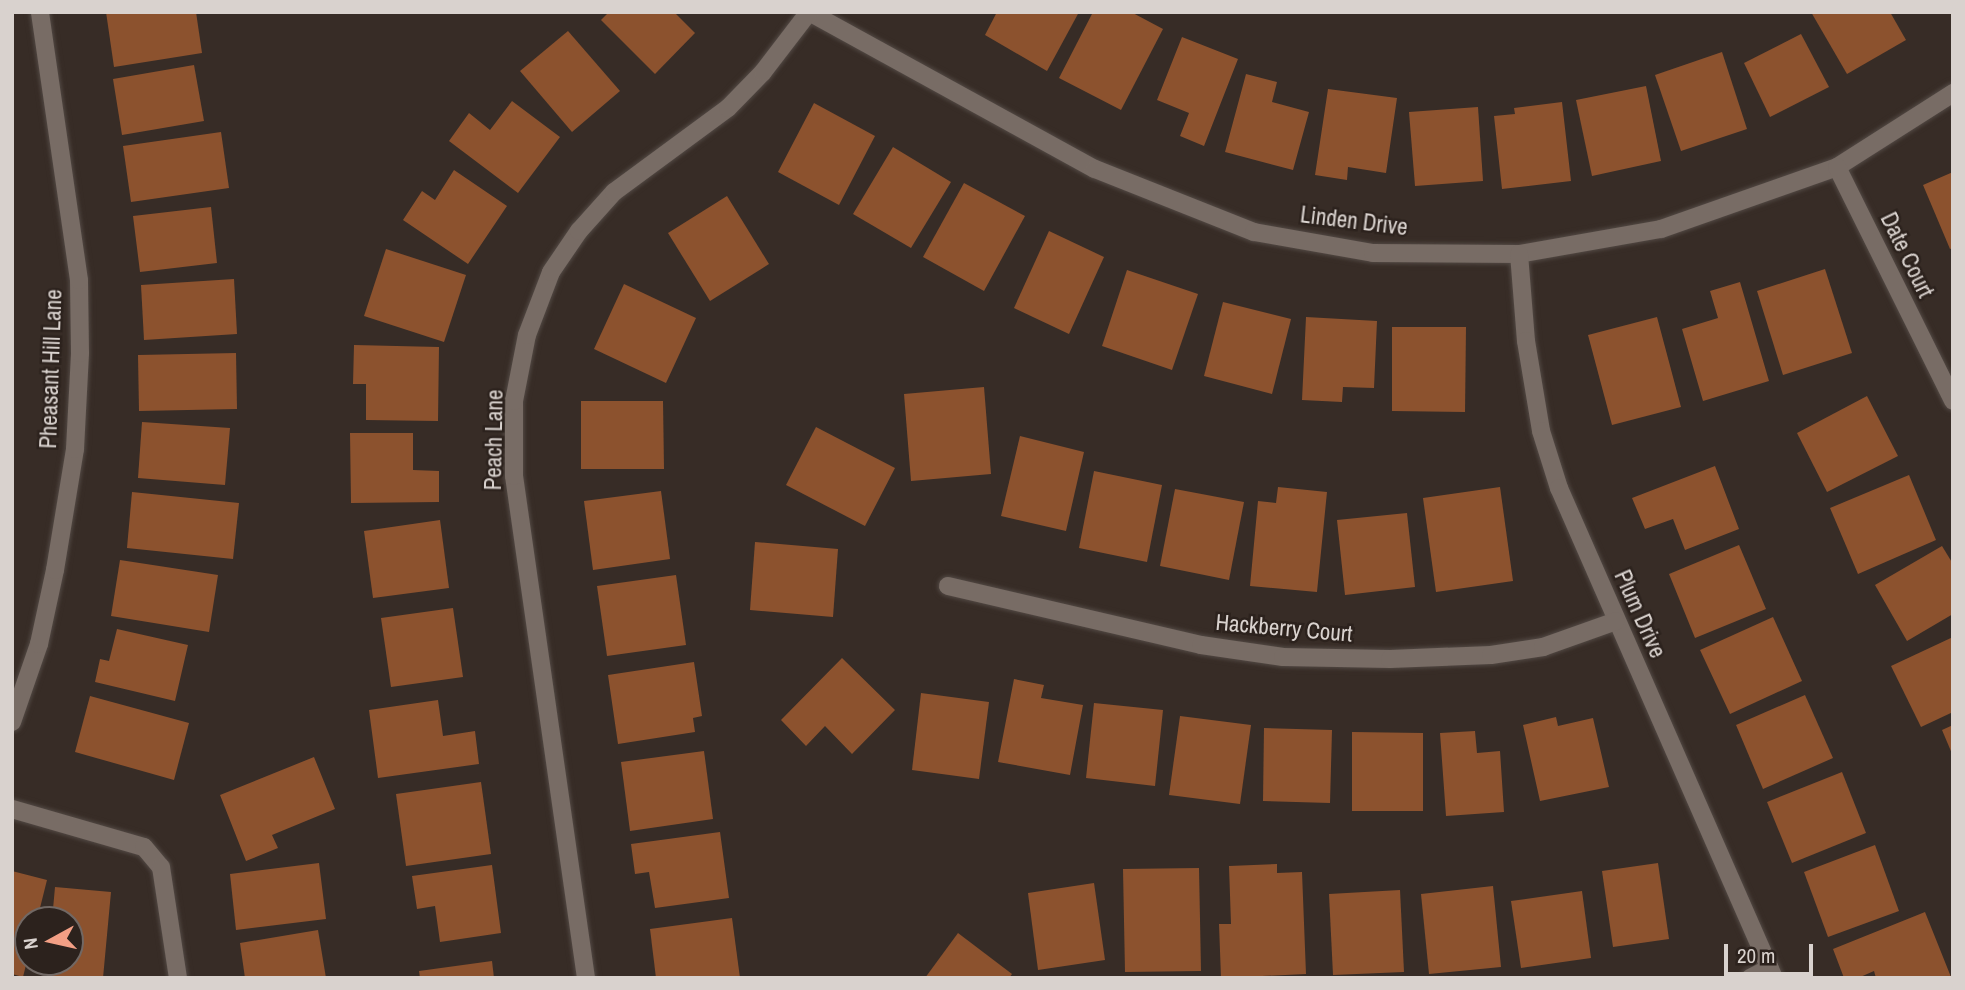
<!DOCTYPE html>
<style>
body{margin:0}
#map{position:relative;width:1965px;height:990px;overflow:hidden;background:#372c26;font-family:"Archivo Narrow",sans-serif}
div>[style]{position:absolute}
.building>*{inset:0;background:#8c522e}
.roads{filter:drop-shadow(0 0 2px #524944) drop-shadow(0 0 2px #524944)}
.street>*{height:18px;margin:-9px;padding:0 9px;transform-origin:9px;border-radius:9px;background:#786c65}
span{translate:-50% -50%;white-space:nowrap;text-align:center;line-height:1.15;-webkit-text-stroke:5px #2c221d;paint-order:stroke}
.street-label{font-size:23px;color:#d9d2ce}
.frame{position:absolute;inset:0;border:14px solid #d9d2ce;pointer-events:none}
.north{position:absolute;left:14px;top:906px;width:70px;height:70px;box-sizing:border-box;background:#2c221d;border:2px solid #716864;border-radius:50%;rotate:262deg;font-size:19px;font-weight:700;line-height:28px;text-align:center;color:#d9d2ce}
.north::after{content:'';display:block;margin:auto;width:24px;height:32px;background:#f39f85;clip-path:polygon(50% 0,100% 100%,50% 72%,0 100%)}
.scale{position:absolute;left:1724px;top:944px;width:89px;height:32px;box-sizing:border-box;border:4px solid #d9d2ce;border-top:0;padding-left:9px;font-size:21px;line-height:24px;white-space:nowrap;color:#d9d2ce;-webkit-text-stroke:5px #2c221d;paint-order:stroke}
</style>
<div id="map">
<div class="building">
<div style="clip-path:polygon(106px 12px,196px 12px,202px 53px,114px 67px)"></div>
<div style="clip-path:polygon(609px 12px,674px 12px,695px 33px,655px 74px,601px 20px)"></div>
<div style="clip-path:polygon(997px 12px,1079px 12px,1047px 71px,985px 35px)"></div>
<div style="clip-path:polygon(1093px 12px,1131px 12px,1163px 29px,1121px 110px,1059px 78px)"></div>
<div style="clip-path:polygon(1811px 12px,1890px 12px,1906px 40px,1847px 74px)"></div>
<div style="clip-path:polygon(568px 31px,620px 91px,572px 132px,520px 71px)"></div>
<div style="clip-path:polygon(1801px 34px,1829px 87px,1770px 117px,1744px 63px)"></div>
<div style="clip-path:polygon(1182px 37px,1238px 59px,1204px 146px,1180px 136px,1189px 113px,1157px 100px)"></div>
<div style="clip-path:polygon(1722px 52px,1747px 129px,1681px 151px,1655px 75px)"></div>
<div style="clip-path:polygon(194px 65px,204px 121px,122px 135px,113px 79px)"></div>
<div style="clip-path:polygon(1246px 74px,1277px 82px,1272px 102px,1309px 112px,1293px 170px,1225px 152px)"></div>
<div style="clip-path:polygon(1646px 86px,1661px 161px,1592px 176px,1576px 100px)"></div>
<div style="clip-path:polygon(1328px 89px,1397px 98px,1386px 173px,1348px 167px,1347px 180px,1315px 175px)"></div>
<div style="clip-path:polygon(512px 101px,560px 137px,518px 193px,449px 141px,469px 113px,490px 130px)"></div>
<div style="clip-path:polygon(1562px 102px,1571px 181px,1502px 189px,1494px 116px,1515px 114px,1514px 108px)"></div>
<div style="clip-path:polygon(814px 103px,875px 136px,839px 205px,778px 172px)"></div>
<div style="clip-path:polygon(1478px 107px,1483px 181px,1415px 186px,1409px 112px)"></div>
<div style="clip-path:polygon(221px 132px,229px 188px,131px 202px,123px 146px)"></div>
<div style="clip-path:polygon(893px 147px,951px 182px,911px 248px,853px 214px)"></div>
<div style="clip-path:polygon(454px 170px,507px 206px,468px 264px,403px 220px,422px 191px,435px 200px)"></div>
<div style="clip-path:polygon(1953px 172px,1953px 248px,1950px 249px,1923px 185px)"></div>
<div style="clip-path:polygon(964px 183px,1025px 216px,984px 291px,923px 257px)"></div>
<div style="clip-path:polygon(727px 196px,769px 264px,710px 301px,668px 233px)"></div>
<div style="clip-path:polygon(211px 207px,217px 263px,140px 272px,133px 216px)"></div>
<div style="clip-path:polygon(1049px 231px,1104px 257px,1069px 334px,1014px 308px)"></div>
<div style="clip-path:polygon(386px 249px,466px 275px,444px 342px,364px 316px)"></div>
<div style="clip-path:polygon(1825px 269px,1852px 353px,1783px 375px,1757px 291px)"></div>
<div style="clip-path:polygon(1127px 270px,1198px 294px,1172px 370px,1102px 346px)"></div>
<div style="clip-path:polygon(234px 279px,237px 334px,144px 340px,141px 285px)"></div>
<div style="clip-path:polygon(1740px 282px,1769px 381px,1703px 401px,1682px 329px,1718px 318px,1710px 291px)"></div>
<div style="clip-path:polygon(624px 284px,696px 318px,666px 383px,594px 349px)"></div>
<div style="clip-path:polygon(1223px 302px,1291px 319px,1272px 394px,1204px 376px)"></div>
<div style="clip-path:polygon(1306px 317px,1377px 321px,1374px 388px,1343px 387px,1342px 402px,1302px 400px)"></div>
<div style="clip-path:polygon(1657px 317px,1681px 407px,1612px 425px,1588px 335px)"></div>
<div style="clip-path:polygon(1392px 327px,1466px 327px,1465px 412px,1392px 411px)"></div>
<div style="clip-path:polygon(354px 345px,439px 347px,438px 421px,366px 420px,366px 384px,353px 384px)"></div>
<div style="clip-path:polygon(236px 353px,237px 409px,139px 411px,138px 355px)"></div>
<div style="clip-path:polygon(984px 387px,991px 474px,911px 481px,904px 394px)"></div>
<div style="clip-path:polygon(1867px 396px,1898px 456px,1827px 492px,1797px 433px)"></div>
<div style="clip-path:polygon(581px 401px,663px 401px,664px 469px,581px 469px)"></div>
<div style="clip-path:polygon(142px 422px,230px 428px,225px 485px,138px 478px)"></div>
<div style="clip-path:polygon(816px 427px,895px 468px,865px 526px,786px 485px)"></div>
<div style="clip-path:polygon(350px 433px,413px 433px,413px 470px,439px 471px,439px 502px,351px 503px)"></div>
<div style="clip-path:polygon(1020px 436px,1084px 452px,1066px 531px,1001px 516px)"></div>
<div style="clip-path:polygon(1715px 466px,1739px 529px,1685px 550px,1673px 519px,1645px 529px,1632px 498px)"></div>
<div style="clip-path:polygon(1094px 471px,1162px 485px,1147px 562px,1079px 548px)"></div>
<div style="clip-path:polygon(1909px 475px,1936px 540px,1858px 574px,1830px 508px)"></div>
<div style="clip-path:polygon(1278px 487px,1327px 492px,1317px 592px,1250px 586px,1258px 501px,1276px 503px)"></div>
<div style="clip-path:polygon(1500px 487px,1513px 581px,1436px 592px,1423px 498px)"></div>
<div style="clip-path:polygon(1175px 489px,1244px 502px,1229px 580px,1160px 566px)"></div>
<div style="clip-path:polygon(661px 491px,670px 559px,593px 570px,584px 501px)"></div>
<div style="clip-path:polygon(132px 492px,239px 503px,233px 559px,127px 548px)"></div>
<div style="clip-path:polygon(1407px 513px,1415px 587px,1345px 595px,1337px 520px)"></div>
<div style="clip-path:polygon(440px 520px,449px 588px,373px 598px,364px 531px)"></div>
<div style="clip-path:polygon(755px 542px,838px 549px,833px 617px,750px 610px)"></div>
<div style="clip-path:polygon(1739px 545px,1766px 609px,1695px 638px,1669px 574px)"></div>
<div style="clip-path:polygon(1942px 546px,1953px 564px,1953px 614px,1907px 641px,1875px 585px)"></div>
<div style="clip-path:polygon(120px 560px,218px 575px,209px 632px,111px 616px)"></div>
<div style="clip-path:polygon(676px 575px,686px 645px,607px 656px,597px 586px)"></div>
<div style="clip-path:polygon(453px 608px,463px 677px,391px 687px,381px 618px)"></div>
<div style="clip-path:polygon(1773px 617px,1802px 681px,1730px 714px,1700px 650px)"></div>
<div style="clip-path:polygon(117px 629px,188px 645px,175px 701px,95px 682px,100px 659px,109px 661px)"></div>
<div style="clip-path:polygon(1953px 637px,1953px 712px,1921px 727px,1891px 666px)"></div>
<div style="clip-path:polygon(842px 658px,895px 710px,852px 754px,825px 726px,806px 746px,781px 720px)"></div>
<div style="clip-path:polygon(694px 662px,702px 716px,693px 718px,695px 732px,618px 744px,608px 675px)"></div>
<div style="clip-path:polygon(1014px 679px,1044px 685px,1041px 698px,1083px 705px,1070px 775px,998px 762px)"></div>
<div style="clip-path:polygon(921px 693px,989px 702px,979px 779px,912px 770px)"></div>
<div style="clip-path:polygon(1805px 695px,1833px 758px,1763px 789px,1736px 725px)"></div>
<div style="clip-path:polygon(90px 696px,189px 723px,174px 780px,75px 752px)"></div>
<div style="clip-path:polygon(438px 700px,443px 736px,475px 731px,479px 764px,378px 778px,369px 710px)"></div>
<div style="clip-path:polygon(1094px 703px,1163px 710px,1155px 786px,1086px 778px)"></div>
<div style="clip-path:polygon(1180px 716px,1251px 725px,1240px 804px,1169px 795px)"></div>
<div style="clip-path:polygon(1556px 717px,1558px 726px,1593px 718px,1609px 787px,1540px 801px,1523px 725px)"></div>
<div style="clip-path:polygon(1953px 725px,1953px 756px,1942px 730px)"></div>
<div style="clip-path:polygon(1264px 728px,1332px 730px,1330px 803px,1263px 801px)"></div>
<div style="clip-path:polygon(1475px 731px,1477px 753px,1500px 751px,1504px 812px,1446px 816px,1440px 733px)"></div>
<div style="clip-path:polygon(1352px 732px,1423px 733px,1423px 811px,1352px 811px)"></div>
<div style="clip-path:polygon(704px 751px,713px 819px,630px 831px,621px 762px)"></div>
<div style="clip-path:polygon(314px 757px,335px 809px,272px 835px,278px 848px,246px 861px,220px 795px)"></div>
<div style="clip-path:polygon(1842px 772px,1866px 833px,1792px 863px,1767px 802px)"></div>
<div style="clip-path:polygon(481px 782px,491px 854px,406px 866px,396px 794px)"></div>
<div style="clip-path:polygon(720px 832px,729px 898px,655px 908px,649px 872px,635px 874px,631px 844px)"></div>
<div style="clip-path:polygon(1875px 845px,1899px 911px,1828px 937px,1804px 872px)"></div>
<div style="clip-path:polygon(319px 863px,326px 919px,236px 930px,230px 874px)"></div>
<div style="clip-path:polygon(1658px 863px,1669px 939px,1613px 947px,1602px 871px)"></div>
<div style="clip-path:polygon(1277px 864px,1277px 873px,1302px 872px,1306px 974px,1221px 978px,1219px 924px,1231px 924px,1229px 866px)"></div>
<div style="clip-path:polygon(492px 865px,501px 933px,440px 942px,435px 906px,417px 909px,412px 876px)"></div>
<div style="clip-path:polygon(1199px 868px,1201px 971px,1125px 972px,1123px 869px)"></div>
<div style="clip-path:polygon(12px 871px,47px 880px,37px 920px,28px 920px,28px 957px,23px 977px,12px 974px)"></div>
<div style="clip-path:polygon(1094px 883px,1105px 960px,1038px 970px,1028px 893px)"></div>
<div style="clip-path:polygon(1493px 886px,1501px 967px,1429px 974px,1421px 894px)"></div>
<div style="clip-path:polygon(55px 887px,111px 892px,103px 978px,47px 977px,48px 962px,70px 962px,70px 920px,52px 920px)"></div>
<div style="clip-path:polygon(1400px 890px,1404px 972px,1333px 975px,1329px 894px)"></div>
<div style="clip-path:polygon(1582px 891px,1591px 958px,1521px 968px,1511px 901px)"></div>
<div style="clip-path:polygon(1925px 912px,1951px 977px,1876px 978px,1874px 971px,1858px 978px,1844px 978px,1833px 949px)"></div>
<div style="clip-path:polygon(732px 918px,740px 978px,656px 978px,650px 929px)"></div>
<div style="clip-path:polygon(318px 930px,326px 978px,245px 978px,240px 943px)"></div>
<div style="clip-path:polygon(958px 933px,1012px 974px,1009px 978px,925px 978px)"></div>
<div style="clip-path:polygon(492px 961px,494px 978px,420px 978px,419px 971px)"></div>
</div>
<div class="roads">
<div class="street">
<div style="left:809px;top:12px;width:326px;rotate:28.8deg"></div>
<div style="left:1095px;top:169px;width:171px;rotate:21.6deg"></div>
<div style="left:1254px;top:232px;width:121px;rotate:10deg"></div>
<div style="left:1373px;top:253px;width:146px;rotate:0.4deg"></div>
<div style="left:1519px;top:254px;width:144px;rotate:-10deg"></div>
<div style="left:1661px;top:229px;width:187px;rotate:-19.4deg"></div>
<div style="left:1837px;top:167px;width:138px;rotate:-32.5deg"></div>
<div style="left:1837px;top:167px;width:261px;rotate:63.6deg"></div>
<div style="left:1519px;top:254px;width:87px;rotate:85.4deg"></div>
<div style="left:1526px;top:341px;width:91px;rotate:80.5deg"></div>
<div style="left:1541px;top:431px;width:60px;rotate:72.5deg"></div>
<div style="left:1559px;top:488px;width:535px;rotate:66.31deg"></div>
<div style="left:948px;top:586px;width:260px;rotate:13.1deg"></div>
<div style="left:1201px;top:645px;width:83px;rotate:8.3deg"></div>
<div style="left:1283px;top:657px;width:107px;rotate:1.1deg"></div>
<div style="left:1390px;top:659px;width:101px;rotate:-2.3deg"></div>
<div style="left:1491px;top:655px;width:53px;rotate:-8.7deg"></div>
<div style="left:1543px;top:647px;width:77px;rotate:-19.6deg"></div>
<div style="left:12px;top:722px;width:83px;rotate:-70.9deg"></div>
<div style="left:39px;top:644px;width:76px;rotate:-77.8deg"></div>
<div style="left:55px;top:570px;width:123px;rotate:-80.6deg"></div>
<div style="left:75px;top:449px;width:96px;rotate:-87deg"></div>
<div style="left:80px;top:353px;width:73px;rotate:-90.8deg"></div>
<div style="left:79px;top:280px;width:271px;rotate:-98.3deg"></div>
<div style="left:12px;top:809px;width:137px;rotate:16.1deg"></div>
<div style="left:144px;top:847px;width:26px;rotate:50deg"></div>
<div style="left:161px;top:867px;width:112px;rotate:81.3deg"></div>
<div style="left:586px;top:978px;width:507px;rotate:-98.16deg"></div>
<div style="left:514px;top:476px;width:75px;rotate:-90deg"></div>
<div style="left:514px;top:401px;width:67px;rotate:-78.9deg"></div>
<div style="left:527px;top:335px;width:67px;rotate:-69.1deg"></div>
<div style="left:551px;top:272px;width:50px;rotate:-55.7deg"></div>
<div style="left:579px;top:231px;width:52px;rotate:-48.1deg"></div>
<div style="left:614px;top:192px;width:142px;rotate:-36.4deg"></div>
<div style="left:728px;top:108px;width:50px;rotate:-45.8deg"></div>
<div style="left:763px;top:72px;width:76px;rotate:-52.5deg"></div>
<div style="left:1750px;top:978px;width:22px;rotate:-27deg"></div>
</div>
</div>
<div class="street-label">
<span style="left:1354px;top:221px;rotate:7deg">Linden Drive</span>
<span style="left:1907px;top:255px;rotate:64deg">Date Court</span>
<span style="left:51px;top:369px;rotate:-88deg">Pheasant Hill Lane</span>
<span style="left:494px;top:440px;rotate:-89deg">Peach Lane</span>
<span style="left:1640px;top:614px;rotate:66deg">Plum Drive</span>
<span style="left:1284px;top:628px;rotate:5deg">Hackberry Court</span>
</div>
<div class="frame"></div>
<div class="north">N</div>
<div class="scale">20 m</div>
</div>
